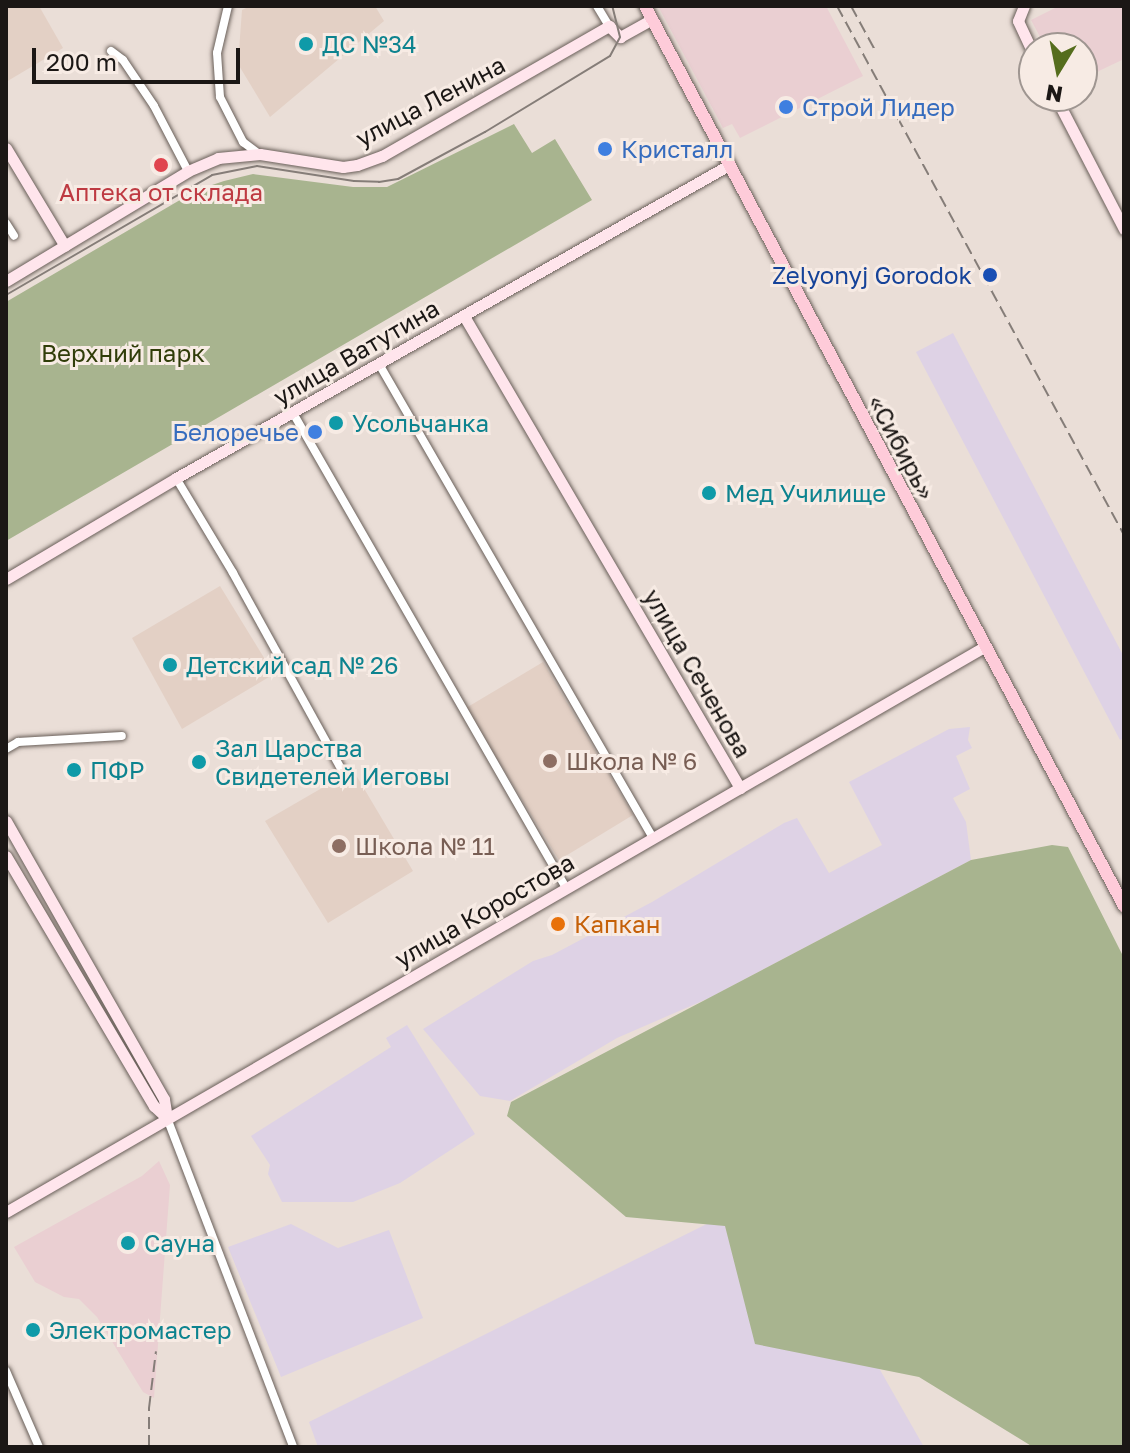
<!DOCTYPE html>
<meta charset="utf-8">
<style>
body{margin:0}
#map{position:relative;width:1130px;height:1453px;overflow:hidden;background:#eaded7;font-family:"Golos Text",sans-serif}
div>[style]{position:absolute}
.commercial>*{inset:0;background:#eacfd2}
.industrial>*{inset:0;background:#ded2e5}
.built>*{inset:0;background:#e3d0c5}
.green>*{inset:0;background:#a8b48f}
.roads{filter:drop-shadow(0 0 2px #695f59) drop-shadow(0 0 2px #695f59)}
.street>*{height:8px;margin:-4px;padding:0 4px;transform-origin:4px;border-radius:4px;background:#fff}
.secondary>*{height:11px;margin:-5.5px;padding:0 5.5px;transform-origin:5.5px;border-radius:5.5px;background:#ffe5ec}
.primary>*{height:12px;margin:-6px;padding:0 6px;transform-origin:6px;border-radius:6px;background:#fecbd9}
.tram>*{height:2px;margin:-1px;padding:0 1px;transform-origin:1px;border-radius:1px;background:#857d78}
.rail>*{height:2px;margin-top:-1px;transform-origin:0;background:repeating-linear-gradient(90deg,#857d78 0 12px,transparent 0 18px)}
.dots>*{width:22px;height:22px;translate:-50% -50%;box-sizing:border-box;border:4px solid #f7ebe4;border-radius:50%}
span{translate:-50% -50%;white-space:nowrap;text-align:center;line-height:1.15;-webkit-text-stroke:6px #f7ebe4;paint-order:stroke}
.culture-label{font-size:24px;color:#0d838f}
.left{translate:0 -50%;text-align:left}
.street-label{font-size:24px;color:#1b1715}
.shop-label{font-size:24px;color:#366cbe}
.right{translate:-100% -50%;text-align:right}
.health-label{font-size:24px;color:#be3a42}
.transit-label{font-size:24px;color:#164399}
.park-label{font-size:24px;color:#303d09}
.education-label{font-size:24px;color:#785e54}
.food-label{font-size:24px;color:#c56008}
.frame{position:absolute;inset:0;border:8px solid #1b1715;pointer-events:none}
.north{position:absolute;left:1018px;top:32px;width:80px;height:80px;box-sizing:border-box;background:#f7ebe4;border:2px solid #9f9691;border-radius:50%;rotate:190deg;font-size:22px;font-weight:700;line-height:32px;text-align:center;color:#1b1715}
.north::after{content:'';display:block;margin:auto;width:28px;height:36px;background:#556d1d;clip-path:polygon(50% 0,100% 100%,50% 72%,0 100%)}
.scale{position:absolute;left:32px;top:48px;width:208px;height:36px;box-sizing:border-box;border:4px solid #1b1715;border-top:0;padding-left:10px;font-size:24px;line-height:28px;white-space:nowrap;color:#1b1715;-webkit-text-stroke:6px #f7ebe4;paint-order:stroke}
</style>
<div id="map">
<div class="commercial">
<div style="clip-path:polygon(658px 6px,826px 6px,863px 76px,740px 138px,732px 124px,723px 128px)"></div>
<div style="clip-path:polygon(1059px 6px,1124px 6px,1124px 59px,1082px 79px,1082px 48px,1046px 48px,1031px 20px)"></div>
<div style="clip-path:polygon(159px 1161px,170px 1185px,154px 1398px,143px 1392px,97px 1317px,79px 1299px,64px 1297px,35px 1282px,14px 1247px,142px 1176px)"></div>
</div>
<div class="industrial">
<div style="clip-path:polygon(953px 333px,1124px 657px,1124px 738px,1120px 740px,916px 352px)"></div>
<div style="clip-path:polygon(970px 727px,968px 740px,972px 748px,956px 756px,970px 789px,953px 798px,966px 822px,971px 860px,709px 998px,617px 1038px,510px 1101px,480px 1096px,423px 1029px,533px 961px,552px 955px,652px 902px,784px 823px,797px 818px,829px 873px,882px 845px,849px 782px,949px 729px)"></div>
<div style="clip-path:polygon(407px 1025px,475px 1134px,400px 1183px,353px 1202px,282px 1202px,268px 1174px,270px 1165px,251px 1136px,391px 1047px,386px 1038px)"></div>
<div style="clip-path:polygon(777px 1189px,924px 1447px,318px 1447px,309px 1422px)"></div>
<div style="clip-path:polygon(291px 1224px,338px 1248px,389px 1230px,423px 1318px,281px 1377px,228px 1247px)"></div>
</div>
<div class="built">
<div style="clip-path:polygon(6px 6px,39px 6px,63px 48px,6px 82px)"></div>
<div style="clip-path:polygon(250px 6px,375px 6px,384px 21px,270px 117px,238px 64px,242px 10px)"></div>
<div style="clip-path:polygon(220px 586px,274px 674px,182px 729px,132px 638px)"></div>
<div style="clip-path:polygon(543px 662px,633px 815px,559px 860px,466px 708px)"></div>
<div style="clip-path:polygon(353px 770px,413px 871px,328px 923px,265px 821px)"></div>
</div>
<div class="green">
<div style="clip-path:polygon(514px 124px,532px 153px,555px 139px,592px 200px,6px 541px,6px 302px,197px 190px,224px 181px,253px 174px,353px 187px,387px 187px)"></div>
<div style="clip-path:polygon(1052px 845px,1068px 847px,1124px 958px,1124px 1447px,1033px 1447px,919px 1377px,755px 1344px,725px 1226px,626px 1217px,507px 1116px,511px 1102px,971px 860px)"></div>
</div>
<div class="roads">
<div class="street">
<div style="left:228px;top:6px;width:48px;rotate:103.2deg"></div>
<div style="left:217px;top:53px;width:44px;rotate:86.1deg"></div>
<div style="left:220px;top:97px;width:51px;rotate:62.9deg"></div>
<div style="left:243px;top:142px;width:20px;rotate:37deg"></div>
<div style="left:597px;top:6px;width:23px;rotate:59deg"></div>
<div style="left:111px;top:51px;width:15px;rotate:37deg"></div>
<div style="left:123px;top:60px;width:55px;rotate:56deg"></div>
<div style="left:154px;top:106px;width:73px;rotate:62.4deg"></div>
<div style="left:6px;top:223px;width:15px;rotate:58deg"></div>
<div style="left:379px;top:364px;width:547px;rotate:59.97deg"></div>
<div style="left:293px;top:413px;width:548px;rotate:60.11deg"></div>
<div style="left:176px;top:478px;width:111px;rotate:59deg"></div>
<div style="left:233px;top:573px;width:227px;rotate:61.1deg"></div>
<div style="left:6px;top:749px;width:14px;rotate:-30deg"></div>
<div style="left:18px;top:742px;width:104px;rotate:-3.3deg"></div>
<div style="left:167px;top:1118px;width:352px;rotate:69deg"></div>
<div style="left:6px;top:1371px;width:83px;rotate:66.5deg"></div>
</div>
<div class="secondary">
<div style="left:1024px;top:6px;width:16px;rotate:112deg"></div>
<div style="left:1018px;top:21px;width:38px;rotate:65deg"></div>
<div style="left:1055px;top:96px;width:150px;rotate:62.6deg"></div>
<div style="left:6px;top:148px;width:114px;rotate:59deg"></div>
<div style="left:6px;top:281px;width:213px;rotate:-31.1deg"></div>
<div style="left:188px;top:171px;width:33px;rotate:-23deg"></div>
<div style="left:218px;top:158px;width:42px;rotate:-5.4deg"></div>
<div style="left:260px;top:154px;width:84px;rotate:8.9deg"></div>
<div style="left:343px;top:167px;width:14px;rotate:-8deg"></div>
<div style="left:357px;top:165px;width:27px;rotate:-20deg"></div>
<div style="left:382px;top:156px;width:262px;rotate:-29.8deg"></div>
<div style="left:609px;top:26px;width:16px;rotate:45deg"></div>
<div style="left:620px;top:37px;width:37px;rotate:-29deg"></div>
<div style="left:464px;top:316px;width:547px;rotate:59.68deg"></div>
<div style="left:6px;top:579px;width:198px;rotate:-30.7deg"></div>
<div style="left:176px;top:478px;width:635px;rotate:-29.51deg"></div>
<div style="left:6px;top:821px;width:320px;rotate:60.4deg"></div>
<div style="left:164px;top:1099px;width:19px;rotate:81deg"></div>
<div style="left:6px;top:856px;width:291px;rotate:59.4deg"></div>
<div style="left:154px;top:1106px;width:18px;rotate:43deg"></div>
<div style="left:6px;top:1212px;width:1129px;rotate:-30.02deg"></div>
</div>
<div class="primary">
<div style="left:645px;top:6px;width:1020px;rotate:61.98deg"></div>
</div>
</div>
<div class="tram">
<div style="left:6px;top:295px;width:238px;rotate:-30.2deg"></div>
<div style="left:212px;top:175px;width:46px;rotate:-11.3deg"></div>
<div style="left:257px;top:166px;width:98px;rotate:8.8deg"></div>
<div style="left:354px;top:181px;width:25px;rotate:2deg"></div>
<div style="left:379px;top:182px;width:19px;rotate:-9deg"></div>
<div style="left:398px;top:179px;width:99px;rotate:-28.4deg"></div>
<div style="left:485px;top:132px;width:146px;rotate:-31.3deg"></div>
<div style="left:610px;top:56px;width:21px;rotate:-62deg"></div>
<div style="left:620px;top:37px;width:32px;rotate:-104deg"></div>
</div>
<div class="rail">
<div style="left:837px;top:6px;width:602px;rotate:61.52deg"></div>
<div style="left:851px;top:6px;width:50px;rotate:61.4deg"></div>
<div style="left:149px;top:1447px;width:39px;rotate:-90deg"></div>
<div style="left:149px;top:1408px;width:57px;rotate:-83deg"></div>
</div>
<div class="dots">
<div style="left:306px;top:44px;background:#0f9aa8"></div>
<div style="left:786px;top:107px;background:#3f7fe0"></div>
<div style="left:605px;top:149px;background:#3f7fe0"></div>
<div style="left:161px;top:165px;background:#e0444e"></div>
<div style="left:990px;top:275px;background:#1a4fb4"></div>
<div style="left:336px;top:423px;background:#0f9aa8"></div>
<div style="left:315px;top:432px;background:#3f7fe0"></div>
<div style="left:709px;top:493px;background:#0f9aa8"></div>
<div style="left:170px;top:665px;background:#0f9aa8"></div>
<div style="left:550px;top:761px;background:#8d6e63"></div>
<div style="left:199px;top:762px;background:#0f9aa8"></div>
<div style="left:74px;top:770px;background:#0f9aa8"></div>
<div style="left:339px;top:846px;background:#8d6e63"></div>
<div style="left:558px;top:924px;background:#e8710a"></div>
<div style="left:128px;top:1243px;background:#0f9aa8"></div>
<div style="left:33px;top:1330px;background:#0f9aa8"></div>
</div>
<div class="culture-label">
<span class="left" style="left:322px;top:44px">ДС №34</span>
<span class="left" style="left:352px;top:423px">Усольчанка</span>
<span class="left" style="left:725px;top:493px">Мед Училище</span>
<span class="left" style="left:186px;top:665px">Детский сад № 26</span>
<span class="left" style="left:215px;top:762px">Зал Царства<br>Свидетелей Иеговы</span>
<span class="left" style="left:90px;top:770px">ПФР</span>
<span class="left" style="left:144px;top:1243px">Сауна</span>
<span class="left" style="left:49px;top:1330px">Электромастер</span>
</div>
<div class="street-label">
<span style="left:430px;top:101px;rotate:-28deg">улица Ленина</span>
<span style="left:356px;top:352px;rotate:-30deg">улица Ватутина</span>
<span style="left:902px;top:447px;rotate:62deg">«Сибирь»</span>
<span style="left:698px;top:673px;rotate:60deg">улица Сеченова</span>
<span style="left:484px;top:910px;rotate:-30deg">улица Коростова</span>
</div>
<div class="shop-label">
<span class="left" style="left:802px;top:107px">Строй Лидер</span>
<span class="left" style="left:621px;top:149px">Кристалл</span>
<span class="right" style="left:299px;top:432px">Белоречье</span>
</div>
<div class="health-label">
<span style="left:161px;top:192px">Аптека от склада</span>
</div>
<div class="transit-label">
<span class="right" style="left:972px;top:275px">Zelyonyj Gorodok</span>
</div>
<div class="park-label">
<span style="left:123px;top:353px">Верхний парк</span>
</div>
<div class="education-label">
<span class="left" style="left:566px;top:761px">Школа № 6</span>
<span class="left" style="left:355px;top:846px">Школа № 11</span>
</div>
<div class="food-label">
<span class="left" style="left:574px;top:924px">Капкан</span>
</div>
<div class="frame"></div>
<div class="north">N</div>
<div class="scale">200 m</div>
</div>
